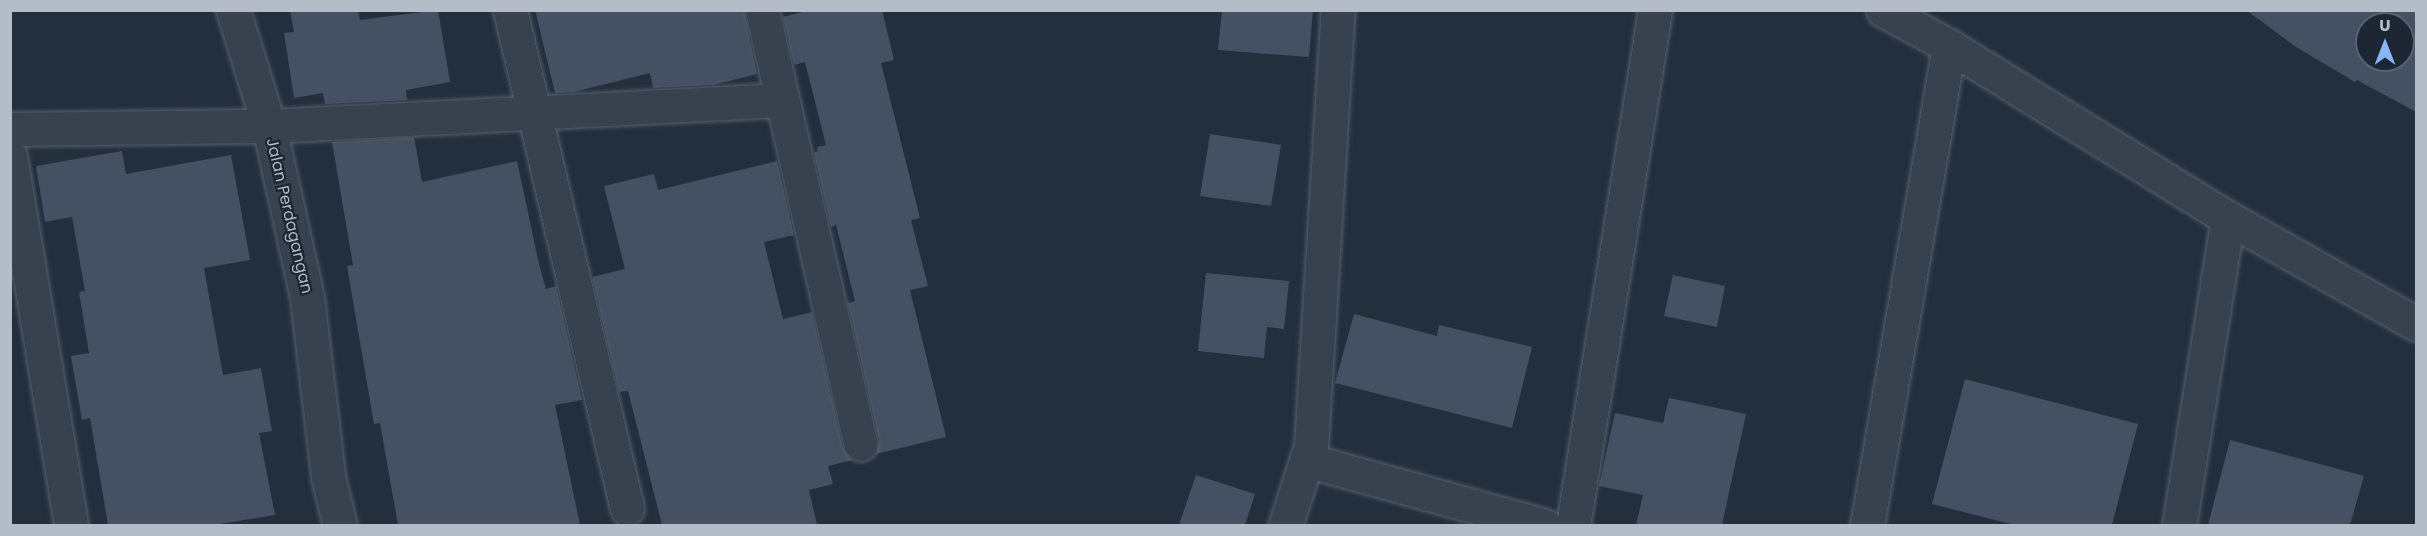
<!DOCTYPE html>
<style>
body{margin:0}
#map{position:relative;width:2427px;height:536px;overflow:hidden;background:#242f3e;font-family:Poppins,sans-serif}
div>[style]{position:absolute}
.building>*{inset:0;background:#455162}
.roads{filter:drop-shadow(0 0 2px #565f6c) drop-shadow(0 0 2px #565f6c)}
.minor>*{height:33px;margin:-16.5px;padding:0 16.5px;transform-origin:16.5px;border-radius:16.5px;background:#38414e}
span{translate:-50% -50%;white-space:nowrap;text-align:center;line-height:1.15;-webkit-text-stroke:4.5px #1d2633;paint-order:stroke}
.street-label{font-size:16px;color:#b4bcc9}
.frame{position:absolute;inset:0;border:12px solid #b4bcc9;pointer-events:none}
.north{position:absolute;left:2355px;top:12px;width:60px;height:60px;box-sizing:border-box;background:#1d2633;border:2px solid #59626f;border-radius:50%;rotate:0deg;font-size:16px;font-weight:700;line-height:24px;text-align:center;color:#b4bcc9}
.north::after{content:'';display:block;margin:auto;width:21px;height:27px;background:#8ab4f8;clip-path:polygon(50% 0,100% 100%,50% 72%,0 100%)}
</style>
<div id="map">
<div class="building">
<div style="clip-path:polygon(290px 10px,358px 10px,360px 20px,438px 10px,450px 82px,406px 90px,407px 100px,325px 104px,323px 93px,294px 98px,284px 33px,294px 32px)"></div>
<div style="clip-path:polygon(535px 10px,744px 10px,757px 74px,713px 85px,653px 88px,650px 73px,574px 92px,555px 93px)"></div>
<div style="clip-path:polygon(810px 10px,882px 10px,894px 60px,881px 63px,920px 218px,911px 220px,928px 286px,910px 290px,946px 437px,876px 454px,879px 440px,848px 303px,855px 301px,836px 225px,831px 227px,814px 153px,818px 151px,817px 147px,826px 145px,805px 62px,794px 65px,783px 17px)"></div>
<div style="clip-path:polygon(1222px 10px,1313px 10px,1309px 57px,1218px 50px)"></div>
<div style="clip-path:polygon(evenodd,2246px 10px,2416px 10px,2416px 112px,2357px 80px,2355px 82px,2296px 47px,2246px 10px,2367px 24px,2403px 24px,2403px 60px,2367px 60px,2367px 24px)"></div>
<div style="clip-path:polygon(1210px 134px,1281px 145px,1271px 206px,1200px 196px)"></div>
<div style="clip-path:polygon(414px 137px,422px 182px,517px 161px,539px 264px,546px 289px,556px 286px,582px 400px,555px 405px,580px 525px,398px 525px,380px 423px,374px 424px,347px 266px,353px 265px,332px 142px)"></div>
<div style="clip-path:polygon(122px 151px,126px 174px,231px 155px,250px 260px,204px 268px,223px 375px,261px 368px,272px 431px,259px 433px,275px 515px,214px 525px,108px 525px,90px 418px,82px 420px,71px 356px,89px 353px,79px 292px,85px 291px,72px 217px,45px 222px,36px 166px)"></div>
<div style="clip-path:polygon(777px 161px,794px 235px,764px 242px,783px 319px,812px 312px,843px 448px,853px 460px,828px 466px,833px 484px,809px 490px,817px 525px,662px 525px,628px 391px,619px 392px,592px 277px,625px 269px,604px 186px,654px 174px,658px 190px)"></div>
<div style="clip-path:polygon(1206px 273px,1289px 281px,1284px 329px,1267px 327px,1264px 358px,1198px 351px)"></div>
<div style="clip-path:polygon(1673px 275px,1725px 286px,1717px 327px,1664px 316px)"></div>
<div style="clip-path:polygon(1354px 314px,1437px 336px,1439px 325px,1532px 347px,1512px 428px,1335px 383px)"></div>
<div style="clip-path:polygon(1965px 379px,2138px 424px,2112px 525px,2015px 525px,1932px 504px)"></div>
<div style="clip-path:polygon(1669px 398px,1746px 414px,1722px 525px,1636px 525px,1643px 495px,1599px 486px,1615px 413px,1663px 423px)"></div>
<div style="clip-path:polygon(2230px 440px,2364px 476px,2350px 525px,2208px 525px)"></div>
<div style="clip-path:polygon(1196px 475px,1255px 494px,1245px 525px,1179px 525px)"></div>
</div>
<div class="roads">
<div class="minor">
<div style="left:233px;top:10px;width:121px;rotate:72.8deg"></div>
<div style="left:269px;top:126px;width:514px;rotate:-2.9deg"></div>
<div style="left:510px;top:10px;width:512px;rotate:76.78deg"></div>
<div style="left:762px;top:10px;width:445px;rotate:77.2deg"></div>
<div style="left:1883px;top:10px;width:75px;rotate:28.6deg"></div>
<div style="left:1949px;top:46px;width:328px;rotate:31.7deg"></div>
<div style="left:2228px;top:218px;width:216px;rotate:29.4deg"></div>
<div style="left:10px;top:129px;width:259px;rotate:-0.7deg"></div>
<div style="left:269px;top:126px;width:175px;rotate:77.5deg"></div>
<div style="left:307px;top:297px;width:181px;rotate:83.3deg"></div>
<div style="left:328px;top:477px;width:50px;rotate:76.2deg"></div>
<div style="left:10px;top:156px;width:375px;rotate:80.6deg"></div>
<div style="left:1306px;top:460px;width:248px;rotate:15.4deg"></div>
<div style="left:1285px;top:526px;width:84px;rotate:-72deg"></div>
<div style="left:1311px;top:446px;width:437px;rotate:-86.5deg"></div>
<div style="left:1573px;top:526px;width:522px;rotate:-80.97deg"></div>
<div style="left:1867px;top:526px;width:487px;rotate:-80.3deg"></div>
<div style="left:2179px;top:526px;width:312px;rotate:-81deg"></div>
</div>
</div>
<div class="street-label">
<span style="left:289px;top:216px;rotate:77deg">Jalan Perdagangan</span>
</div>
<div class="frame"></div>
<div class="north">U</div>
</div>
